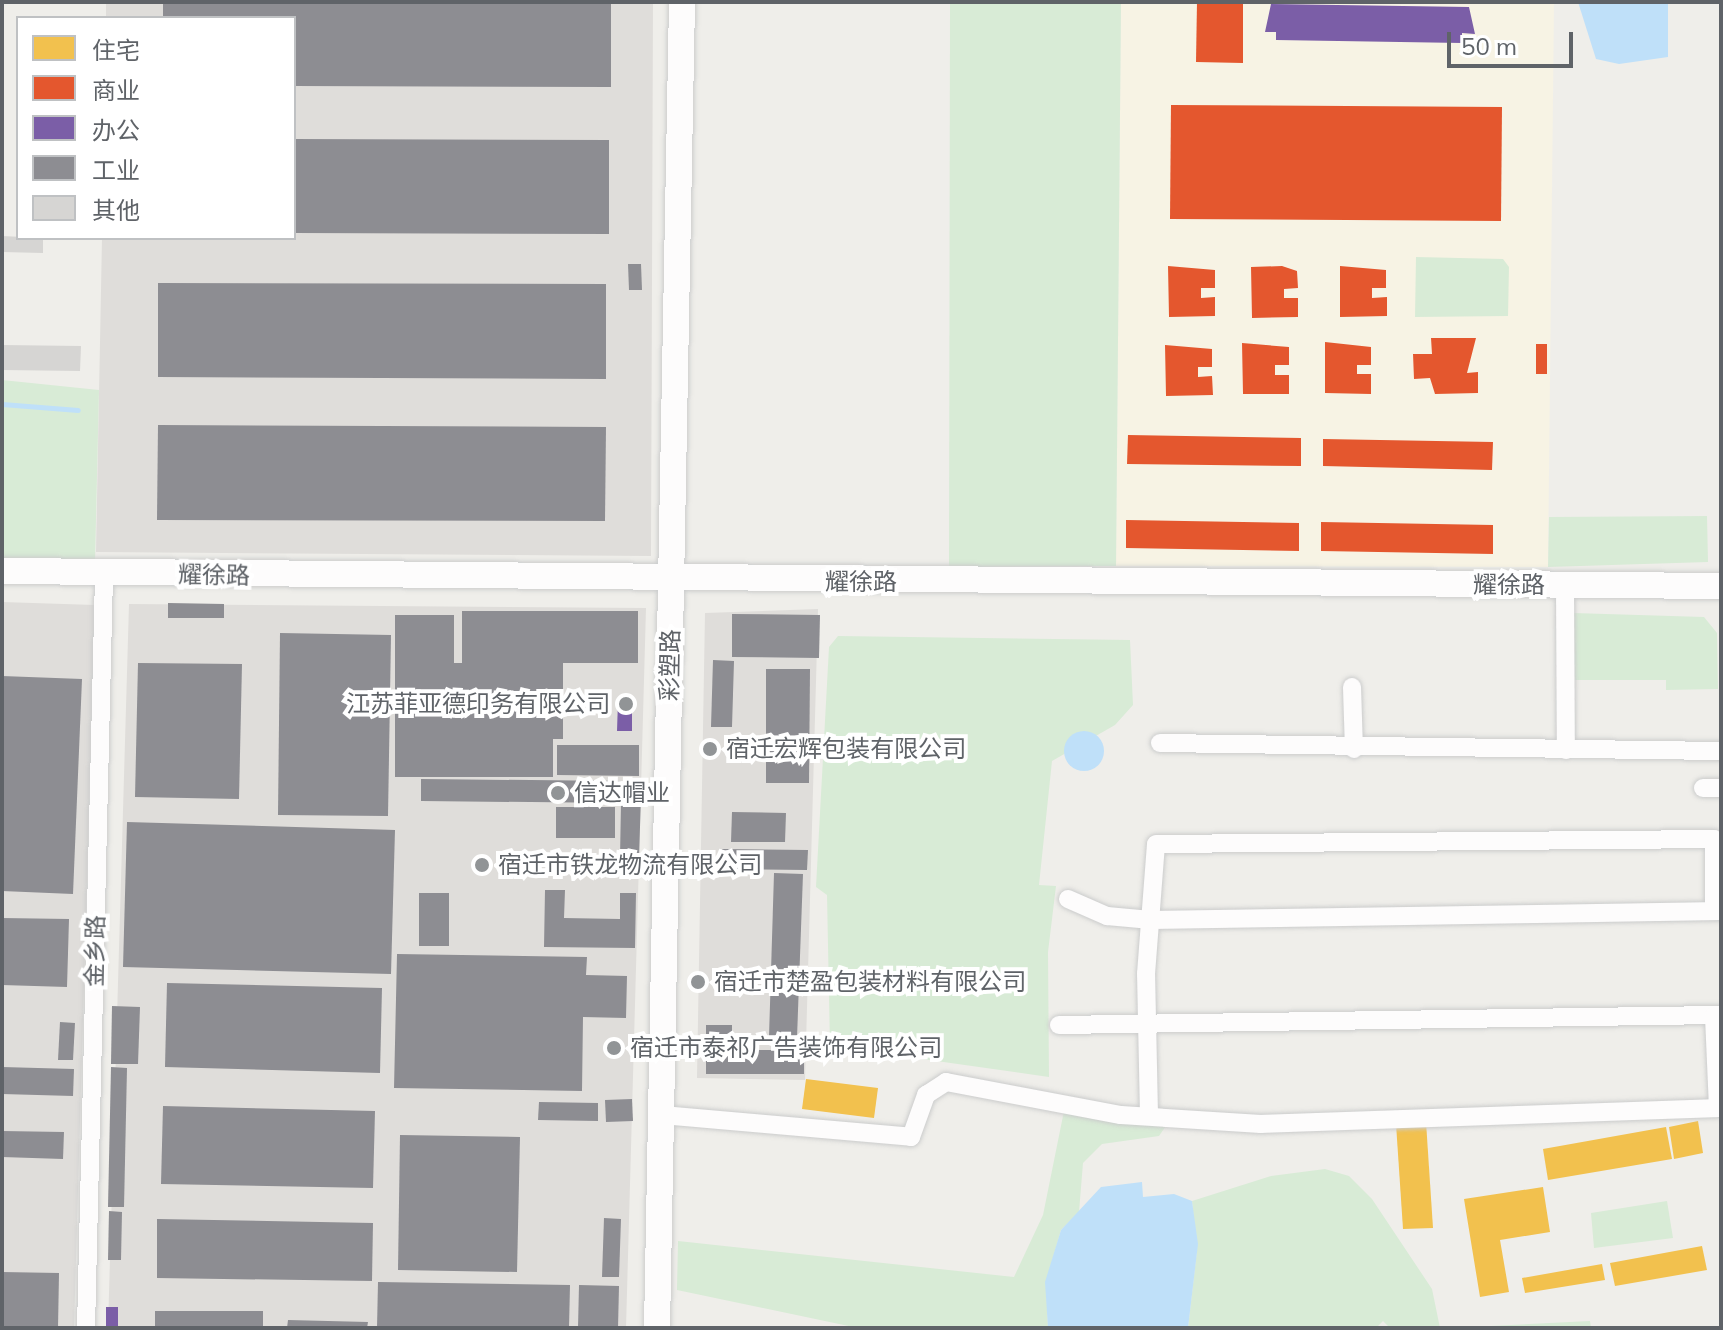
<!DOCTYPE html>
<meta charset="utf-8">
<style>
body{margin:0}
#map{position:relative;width:1723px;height:1330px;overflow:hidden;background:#efeeea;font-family:Mulish,"Noto Sans SC",sans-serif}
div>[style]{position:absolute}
.commercial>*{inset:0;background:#f7f3e4}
.industrial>*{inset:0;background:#dfddda}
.green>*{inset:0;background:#d8ebd6}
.water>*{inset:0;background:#bfe0f9}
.round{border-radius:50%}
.homes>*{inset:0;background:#f2c14e}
.shops>*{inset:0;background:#e4572e}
.offices>*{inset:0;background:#7b5ea7}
.industry>*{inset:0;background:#8d8d92}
.stream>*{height:5px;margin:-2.5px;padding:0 2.5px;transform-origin:2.5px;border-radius:2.5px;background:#bfe0f9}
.building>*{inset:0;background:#d6d5d3}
.roads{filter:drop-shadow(0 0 2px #cbcccc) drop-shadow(0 0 2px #cbcccc)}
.street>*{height:18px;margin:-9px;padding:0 9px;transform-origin:9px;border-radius:9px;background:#fdfcfc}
.secondary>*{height:26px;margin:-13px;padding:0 13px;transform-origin:13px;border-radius:13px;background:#fdfcfc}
.dots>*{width:22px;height:22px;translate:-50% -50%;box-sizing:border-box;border:4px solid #fff;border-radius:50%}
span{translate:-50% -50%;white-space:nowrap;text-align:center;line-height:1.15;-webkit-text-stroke:8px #fff;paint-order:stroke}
.street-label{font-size:24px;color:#5f6368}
.poi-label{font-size:24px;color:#5f6368}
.right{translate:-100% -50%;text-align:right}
.left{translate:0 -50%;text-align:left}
.frame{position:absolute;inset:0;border:4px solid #5f6368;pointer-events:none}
.legend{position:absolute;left:16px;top:16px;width:280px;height:224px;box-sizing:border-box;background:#fff;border:2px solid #bfc1c3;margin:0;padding:10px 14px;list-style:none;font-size:24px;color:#5f6368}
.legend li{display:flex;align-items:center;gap:16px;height:40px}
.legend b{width:40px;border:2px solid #bfc1c3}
.scale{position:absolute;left:1447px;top:32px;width:126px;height:36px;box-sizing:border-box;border:4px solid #5f6368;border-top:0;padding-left:10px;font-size:24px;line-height:28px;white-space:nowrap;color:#5f6368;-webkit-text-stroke:6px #fff;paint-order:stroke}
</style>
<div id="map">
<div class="commercial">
<div style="clip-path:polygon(1121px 2px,1554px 2px,1548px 567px,1116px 566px)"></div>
</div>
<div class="industrial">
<div style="clip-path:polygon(106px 2px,653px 2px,651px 556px,96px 552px,102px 238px,294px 238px,294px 18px,106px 18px)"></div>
<div style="clip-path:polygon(2px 602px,95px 605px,74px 1328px,2px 1328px)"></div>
<div style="clip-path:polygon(129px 604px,646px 608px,626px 1328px,108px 1328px)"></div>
<div style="clip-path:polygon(818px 609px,805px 1080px,697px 1078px,705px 613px)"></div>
</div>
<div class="green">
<div style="clip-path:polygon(950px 2px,1121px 2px,1116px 566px,949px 567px)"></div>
<div style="clip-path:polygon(1416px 257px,1503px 259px,1509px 267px,1508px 316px,1415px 317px)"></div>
<div style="clip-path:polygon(2px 380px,99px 390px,95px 562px,2px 561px)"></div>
<div style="clip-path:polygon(1707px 516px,1708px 562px,1548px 567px,1549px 517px)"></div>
<div style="clip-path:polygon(1573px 613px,1704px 617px,1717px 633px,1718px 689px,1666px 690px,1666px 680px,1573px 680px)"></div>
<div style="clip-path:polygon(838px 636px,1130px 640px,1133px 705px,1115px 725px,1052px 761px,1039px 885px,1056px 886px,1048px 952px,1049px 1077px,830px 1046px,827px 895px,816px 887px,829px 647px)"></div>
<div style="clip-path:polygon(1064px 1111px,1170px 1120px,1159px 1136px,1102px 1144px,1083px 1163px,1079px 1212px,1061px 1230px,1046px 1282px,1048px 1328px,858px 1328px,677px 1290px,678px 1241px,1014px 1277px,1043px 1215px)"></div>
<div style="clip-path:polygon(1325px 1169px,1349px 1176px,1372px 1199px,1432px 1289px,1440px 1328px,1390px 1328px,1383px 1321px,1376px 1328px,1188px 1328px,1197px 1250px,1192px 1201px,1271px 1176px)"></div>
<div style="clip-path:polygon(1667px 1201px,1673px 1238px,1594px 1248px,1591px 1213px)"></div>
<div style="clip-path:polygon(1590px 1321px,1591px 1328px,1455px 1328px,1471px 1327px)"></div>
</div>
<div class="water">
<div style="clip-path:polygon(1578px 2px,1668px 2px,1668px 57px,1619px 64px,1596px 59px)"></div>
<div class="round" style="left:1064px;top:731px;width:40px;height:40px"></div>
<div style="clip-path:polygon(1142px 1182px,1143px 1197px,1174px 1194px,1192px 1201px,1198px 1244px,1188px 1328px,1048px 1328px,1045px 1282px,1061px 1230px,1101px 1187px)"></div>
</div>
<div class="homes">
<div style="clip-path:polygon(806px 1079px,878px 1088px,874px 1118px,802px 1109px)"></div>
<div style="clip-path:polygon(1698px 1121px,1703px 1153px,1674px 1159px,1669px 1127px)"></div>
<div style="clip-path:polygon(1426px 1122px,1433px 1228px,1403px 1229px,1396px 1124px)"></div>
<div style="clip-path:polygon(1666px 1127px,1672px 1159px,1548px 1180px,1543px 1149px)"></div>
<div style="clip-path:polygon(1543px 1187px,1550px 1232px,1500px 1240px,1509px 1292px,1480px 1297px,1464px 1199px)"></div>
<div style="clip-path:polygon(1702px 1246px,1707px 1270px,1615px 1286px,1610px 1263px)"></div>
<div style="clip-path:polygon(1602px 1264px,1605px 1280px,1525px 1293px,1522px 1278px)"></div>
</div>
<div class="shops">
<div style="clip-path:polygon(1197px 2px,1243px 2px,1243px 63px,1196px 62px)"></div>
<div style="clip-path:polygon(1171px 105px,1502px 107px,1501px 221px,1170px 219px)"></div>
<div style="clip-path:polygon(1168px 266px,1215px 270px,1215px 288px,1201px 288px,1201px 298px,1215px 297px,1215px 316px,1169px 317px)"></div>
<div style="clip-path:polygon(1282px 266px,1297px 271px,1298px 288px,1284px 289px,1284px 298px,1298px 298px,1298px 317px,1252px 318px,1251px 267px)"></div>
<div style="clip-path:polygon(1340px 266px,1386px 270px,1386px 288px,1372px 288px,1372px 298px,1387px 297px,1387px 316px,1340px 317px)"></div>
<div style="clip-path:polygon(1431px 338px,1476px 338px,1467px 373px,1478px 372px,1478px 393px,1435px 394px,1430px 378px,1414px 379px,1413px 354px,1432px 354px)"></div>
<div style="clip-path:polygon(1325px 342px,1371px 347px,1371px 365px,1357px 365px,1357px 374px,1371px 374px,1371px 394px,1325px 393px)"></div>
<div style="clip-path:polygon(1242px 343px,1289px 347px,1289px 365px,1275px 365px,1275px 375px,1289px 375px,1289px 394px,1243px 394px)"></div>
<div style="clip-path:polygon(1536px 344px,1547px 344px,1547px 374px,1536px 374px)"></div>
<div style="clip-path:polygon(1165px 345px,1212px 349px,1212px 367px,1198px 367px,1198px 377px,1212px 376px,1213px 395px,1166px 396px)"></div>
<div style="clip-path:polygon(1128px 435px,1301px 438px,1301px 466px,1127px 464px)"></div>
<div style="clip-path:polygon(1323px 439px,1493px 442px,1492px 470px,1323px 466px)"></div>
<div style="clip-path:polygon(1126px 520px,1299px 523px,1299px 551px,1126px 548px)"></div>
<div style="clip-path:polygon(1321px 522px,1493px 525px,1493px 554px,1321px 551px)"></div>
</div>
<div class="offices">
<div style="clip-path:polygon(1271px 4px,1469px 7px,1475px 34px,1462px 33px,1462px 43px,1276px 40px,1276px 32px,1265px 32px)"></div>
<div style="clip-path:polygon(618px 701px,632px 701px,632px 731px,617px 731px)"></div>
<div style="clip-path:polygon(106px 1307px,118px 1307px,118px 1328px,106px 1328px)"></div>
</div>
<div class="industry">
<div style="clip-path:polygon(163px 2px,611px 2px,611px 87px,294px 86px,294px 18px,163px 18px)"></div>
<div style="clip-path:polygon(294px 139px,609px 140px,609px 234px,294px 233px)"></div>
<div style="clip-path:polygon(628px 264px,641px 264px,642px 290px,629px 290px)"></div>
<div style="clip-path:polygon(158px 283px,606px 284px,606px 379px,158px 377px)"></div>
<div style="clip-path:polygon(158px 425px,606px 427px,605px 521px,157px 520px)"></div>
<div style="clip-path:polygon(168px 603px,224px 604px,224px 618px,168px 618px)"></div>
<div style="clip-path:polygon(462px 611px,638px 611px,638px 663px,563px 663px,563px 739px,553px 739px,553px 777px,395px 777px,395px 615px,454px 615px,454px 663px,462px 663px)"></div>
<div style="clip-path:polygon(732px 614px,820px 615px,819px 658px,732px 657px)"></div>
<div style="clip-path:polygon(280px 633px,391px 635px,388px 816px,278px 815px)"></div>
<div style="clip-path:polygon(713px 660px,734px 661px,732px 727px,711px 727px)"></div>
<div style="clip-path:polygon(138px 663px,242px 664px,239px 799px,135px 797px)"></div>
<div style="clip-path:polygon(766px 669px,810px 669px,809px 783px,766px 783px)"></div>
<div style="clip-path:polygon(2px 676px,82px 679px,73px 894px,2px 891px)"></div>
<div style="clip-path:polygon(557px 745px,639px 745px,639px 776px,557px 775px)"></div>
<div style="clip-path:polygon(421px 779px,621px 781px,621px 795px,641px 796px,639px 858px,620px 857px,621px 803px,421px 801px)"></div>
<div style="clip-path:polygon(556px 807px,615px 807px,615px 838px,556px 838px)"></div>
<div style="clip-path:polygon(732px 812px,786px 813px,785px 842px,731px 842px)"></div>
<div style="clip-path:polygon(127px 822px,395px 830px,391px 974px,123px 967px)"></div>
<div style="clip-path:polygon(722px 849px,808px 850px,807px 870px,721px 869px)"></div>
<div style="clip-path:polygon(774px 873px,803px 874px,797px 1038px,769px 1037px)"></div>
<div style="clip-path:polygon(545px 890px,565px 890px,564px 918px,620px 919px,620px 893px,636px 893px,635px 948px,544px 947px)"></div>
<div style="clip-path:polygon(419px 893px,449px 893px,449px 946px,419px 946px)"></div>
<div style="clip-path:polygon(2px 918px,69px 919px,67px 987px,2px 985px)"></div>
<div style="clip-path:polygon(397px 954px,587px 957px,586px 975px,627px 976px,626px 1018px,583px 1017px,582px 1091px,394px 1088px)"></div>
<div style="clip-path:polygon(167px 983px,382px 988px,380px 1073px,165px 1067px)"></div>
<div style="clip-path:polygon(112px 1006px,140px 1007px,138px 1064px,111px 1064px)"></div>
<div style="clip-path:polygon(60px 1022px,75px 1023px,73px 1060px,58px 1060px)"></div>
<div style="clip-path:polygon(706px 1025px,732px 1025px,732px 1050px,804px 1050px,804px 1074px,706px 1074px)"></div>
<div style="clip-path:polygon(2px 1067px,74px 1069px,73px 1096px,2px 1094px)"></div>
<div style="clip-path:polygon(111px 1067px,127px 1068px,124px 1207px,108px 1207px)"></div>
<div style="clip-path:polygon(632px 1099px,633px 1121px,606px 1122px,605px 1100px)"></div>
<div style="clip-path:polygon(539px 1102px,598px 1103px,598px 1121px,538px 1120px)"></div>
<div style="clip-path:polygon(163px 1106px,375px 1111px,373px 1188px,161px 1184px)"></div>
<div style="clip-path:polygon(2px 1131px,64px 1132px,63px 1159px,2px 1157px)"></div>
<div style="clip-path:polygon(400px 1135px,520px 1137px,517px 1272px,398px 1270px)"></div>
<div style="clip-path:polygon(109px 1211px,122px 1212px,121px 1260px,108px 1260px)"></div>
<div style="clip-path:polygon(604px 1218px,621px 1219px,619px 1277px,602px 1277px)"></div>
<div style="clip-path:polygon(157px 1219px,373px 1223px,372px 1281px,157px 1278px)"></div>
<div style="clip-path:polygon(2px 1272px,59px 1273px,58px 1328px,2px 1328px)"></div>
<div style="clip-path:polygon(378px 1282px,570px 1285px,569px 1328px,377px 1328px)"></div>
<div style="clip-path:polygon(579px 1285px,619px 1286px,618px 1328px,578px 1328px)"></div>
<div style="clip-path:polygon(155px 1311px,263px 1311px,263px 1328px,155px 1328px)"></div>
<div style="clip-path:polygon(288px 1320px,368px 1322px,367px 1328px,287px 1328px)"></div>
</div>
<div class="stream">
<div style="left:2px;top:404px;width:76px;rotate:4.5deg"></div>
</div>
<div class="building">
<div style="clip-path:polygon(2px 236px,43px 238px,43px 253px,2px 252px)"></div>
<div style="clip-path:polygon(2px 345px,81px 346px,80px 371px,2px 370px)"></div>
</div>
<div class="roads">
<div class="street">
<div style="left:1565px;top:586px;width:164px;rotate:89.7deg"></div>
<div style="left:1352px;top:687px;width:62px;rotate:88.2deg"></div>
<div style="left:1160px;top:743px;width:561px;rotate:0.82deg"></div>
<div style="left:1703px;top:788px;width:18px"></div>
<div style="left:1068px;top:899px;width:43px;rotate:23.6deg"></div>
<div style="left:1107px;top:916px;width:44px;rotate:5.2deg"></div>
<div style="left:1151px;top:920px;width:570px;rotate:-0.9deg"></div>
<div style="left:1059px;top:1025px;width:662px;rotate:-0.87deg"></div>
<div style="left:662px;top:1115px;width:250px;rotate:5deg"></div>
<div style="left:911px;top:1137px;width:45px;rotate:-70.3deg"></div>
<div style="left:926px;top:1095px;width:24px;rotate:-33deg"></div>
<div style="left:946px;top:1082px;width:178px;rotate:10.7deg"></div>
<div style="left:1121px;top:1115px;width:140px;rotate:3.7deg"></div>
<div style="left:1261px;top:1124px;width:457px;rotate:-2deg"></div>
<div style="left:1718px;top:1108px;width:92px;rotate:-92.5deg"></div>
<div style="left:1149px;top:1115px;width:141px;rotate:-91.2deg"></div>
<div style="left:1146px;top:974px;width:130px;rotate:-85.6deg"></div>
<div style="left:1156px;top:844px;width:558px;rotate:-0.51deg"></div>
<div style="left:1714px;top:839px;width:72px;rotate:90deg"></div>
<div style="left:86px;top:1328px;width:754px;rotate:-88.63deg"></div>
</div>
<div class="secondary">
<div style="left:2px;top:571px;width:1719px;rotate:0.5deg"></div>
<div style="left:657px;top:1328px;width:1326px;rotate:-88.92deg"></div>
</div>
</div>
<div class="dots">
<div style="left:626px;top:704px;background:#919496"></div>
<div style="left:710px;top:749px;background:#919496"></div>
<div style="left:558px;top:793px;background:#919496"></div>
<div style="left:482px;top:865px;background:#919496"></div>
<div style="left:698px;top:982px;background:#919496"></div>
<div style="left:614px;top:1048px;background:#919496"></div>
</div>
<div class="street-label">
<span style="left:214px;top:575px;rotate:1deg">耀徐路</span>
<span style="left:861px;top:582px">耀徐路</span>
<span style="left:1509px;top:585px">耀徐路</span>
<span style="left:670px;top:665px;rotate:-89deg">彩塑路</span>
<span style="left:95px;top:951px;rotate:-89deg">金乡路</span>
</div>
<div class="poi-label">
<span class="right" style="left:610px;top:704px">江苏菲亚德印务有限公司</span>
<span class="left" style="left:726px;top:749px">宿迁宏辉包装有限公司</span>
<span class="left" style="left:574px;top:793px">信达帽业</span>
<span class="left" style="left:498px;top:865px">宿迁市铁龙物流有限公司</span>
<span class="left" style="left:714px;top:982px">宿迁市楚盈包装材料有限公司</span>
<span class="left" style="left:630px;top:1048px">宿迁市泰祁广告装饰有限公司</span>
</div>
<div class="frame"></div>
<ul class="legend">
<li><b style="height:22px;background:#f2c14e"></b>住宅</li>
<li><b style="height:22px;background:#e4572e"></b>商业</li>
<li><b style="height:22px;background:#7b5ea7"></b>办公</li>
<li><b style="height:22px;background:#8d8d92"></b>工业</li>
<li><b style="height:22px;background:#d6d5d3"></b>其他</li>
</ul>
<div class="scale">50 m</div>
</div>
